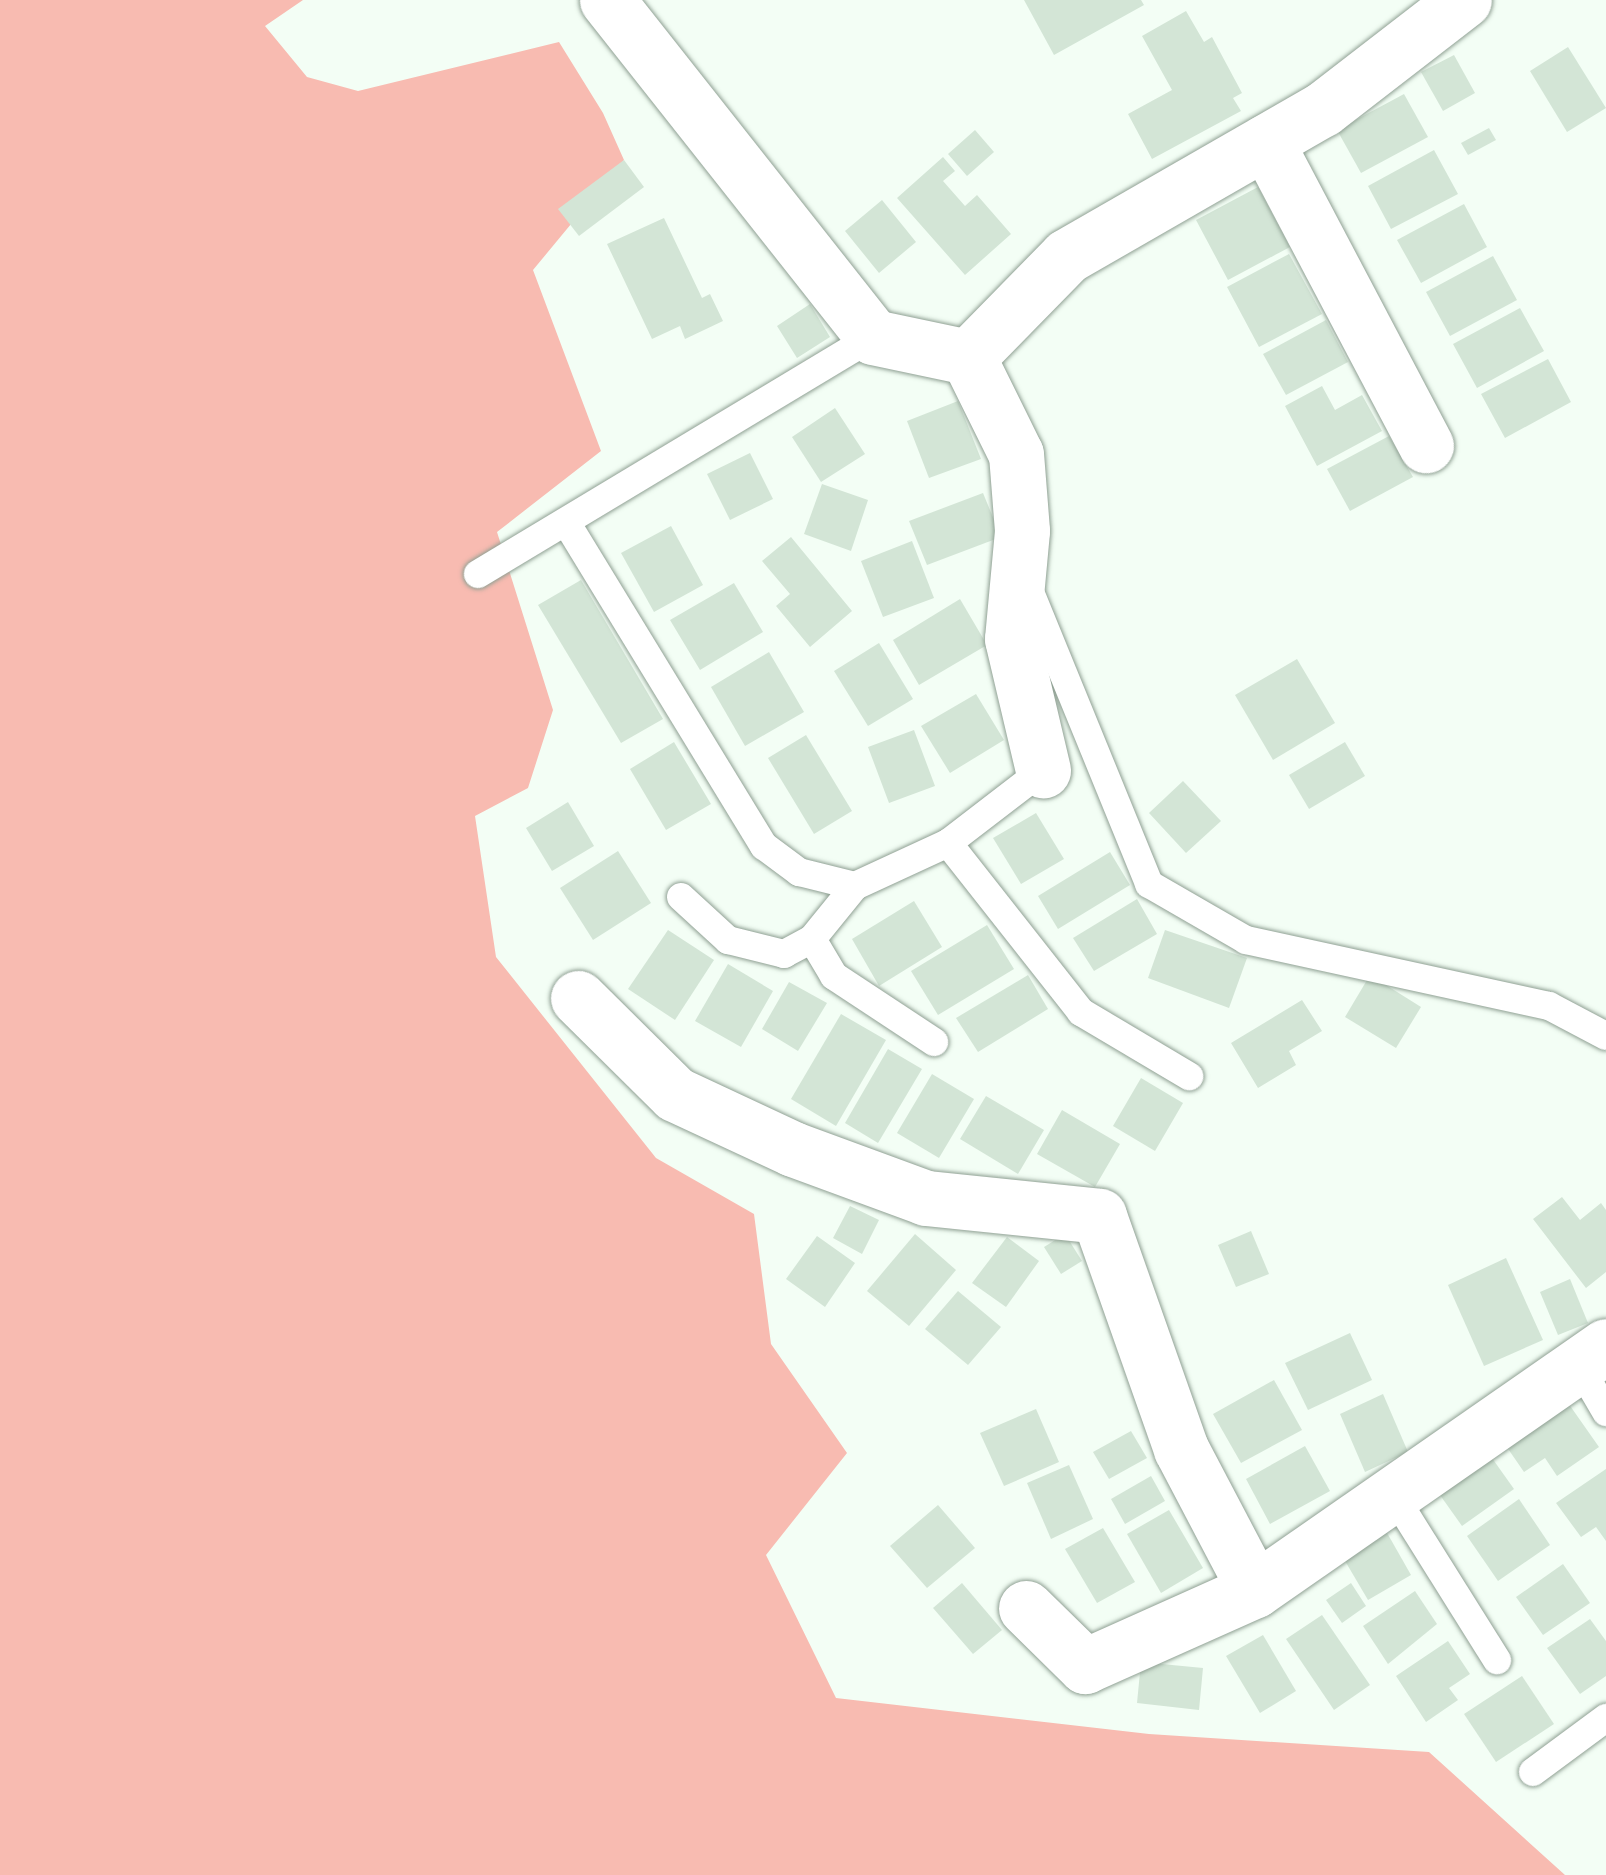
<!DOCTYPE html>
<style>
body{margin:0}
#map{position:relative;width:1606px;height:1875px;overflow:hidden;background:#f3fef5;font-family:Overpass,sans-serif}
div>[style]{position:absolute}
.green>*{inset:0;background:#f8bbb1}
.building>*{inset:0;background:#d3e5d6}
.roads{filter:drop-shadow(0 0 2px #8fa093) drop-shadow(0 0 2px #8fa093)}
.lane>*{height:28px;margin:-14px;padding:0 14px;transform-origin:14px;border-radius:14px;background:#fff}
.street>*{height:55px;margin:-27.5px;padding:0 27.5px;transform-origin:27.5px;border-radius:27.5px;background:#fff}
span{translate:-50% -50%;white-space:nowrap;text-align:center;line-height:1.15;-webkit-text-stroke:9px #fff;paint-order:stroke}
</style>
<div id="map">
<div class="green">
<div style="clip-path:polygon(0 0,303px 0,265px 26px,307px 77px,358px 91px,559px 42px,603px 113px,624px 160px,533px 270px,601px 451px,497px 532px,553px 710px,528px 788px,475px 816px,496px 957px,656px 1158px,754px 1214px,771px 1344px,847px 1453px,766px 1555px,836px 1698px,1149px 1734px,1429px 1752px,1565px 1875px,0 1875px)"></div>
</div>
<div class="building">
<div style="clip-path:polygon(1024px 0,1141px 0,1144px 5px,1054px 55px)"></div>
<div style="clip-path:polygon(1186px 11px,1204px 42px,1212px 37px,1242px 93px,1233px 98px,1241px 111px,1152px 159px,1128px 114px,1172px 90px,1142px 36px)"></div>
<div style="clip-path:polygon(1568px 47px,1606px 108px,1567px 132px,1530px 71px)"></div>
<div style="clip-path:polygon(1454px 55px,1475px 93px,1443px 111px,1421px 72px)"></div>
<div style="clip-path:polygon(1404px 94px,1428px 137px,1361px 173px,1337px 130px)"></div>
<div style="clip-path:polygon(1489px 128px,1496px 140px,1468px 155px,1461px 143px)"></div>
<div style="clip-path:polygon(975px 130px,994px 152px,967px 176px,948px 154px)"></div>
<div style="clip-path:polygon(1434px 150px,1458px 194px,1391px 229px,1368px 186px)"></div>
<div style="clip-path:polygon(943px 157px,955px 171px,943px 181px,965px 206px,977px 195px,1011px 234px,965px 275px,897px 198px)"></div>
<div style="clip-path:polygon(624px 160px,644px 187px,579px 236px,558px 209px)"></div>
<div style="clip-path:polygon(1258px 187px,1290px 247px,1228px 280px,1196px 220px)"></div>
<div style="clip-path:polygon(882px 200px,916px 242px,879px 273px,845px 231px)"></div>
<div style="clip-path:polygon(1464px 204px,1487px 247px,1421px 283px,1397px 240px)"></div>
<div style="clip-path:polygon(664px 218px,702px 298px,710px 294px,723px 321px,685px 339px,680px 326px,652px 339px,607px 244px)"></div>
<div style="clip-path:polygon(1289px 254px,1322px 314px,1259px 347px,1227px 287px)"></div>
<div style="clip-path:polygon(1493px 256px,1517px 300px,1450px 336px,1426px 292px)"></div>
<div style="clip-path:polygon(810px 304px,830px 337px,797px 358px,777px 326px)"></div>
<div style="clip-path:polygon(1520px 308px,1544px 351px,1477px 388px,1453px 344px)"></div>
<div style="clip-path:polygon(1326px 320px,1348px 362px,1286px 395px,1263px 354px)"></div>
<div style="clip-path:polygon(1548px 359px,1571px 402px,1505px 438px,1481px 394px)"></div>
<div style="clip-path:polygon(1322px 386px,1335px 410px,1362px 395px,1382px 431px,1317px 466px,1285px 406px)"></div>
<div style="clip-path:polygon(958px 401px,981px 459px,929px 478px,907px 421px)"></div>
<div style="clip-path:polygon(835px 408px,865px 454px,821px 482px,792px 437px)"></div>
<div style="clip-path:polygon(1389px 436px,1413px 477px,1350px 511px,1327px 469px)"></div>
<div style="clip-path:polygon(750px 453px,773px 499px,730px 520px,707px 474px)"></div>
<div style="clip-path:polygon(822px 484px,868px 500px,851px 551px,804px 534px)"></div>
<div style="clip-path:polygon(983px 493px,1001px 537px,927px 565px,909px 521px)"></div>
<div style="clip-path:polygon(671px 526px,703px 585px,654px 612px,621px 553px)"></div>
<div style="clip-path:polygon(791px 537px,852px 611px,810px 647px,776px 606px,790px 594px,762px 561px)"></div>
<div style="clip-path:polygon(912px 541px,934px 598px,883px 617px,861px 561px)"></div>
<div style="clip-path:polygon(581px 580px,663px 719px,621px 743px,538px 605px)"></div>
<div style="clip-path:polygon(734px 583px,763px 632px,700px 670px,670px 620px)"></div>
<div style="clip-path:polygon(960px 599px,987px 645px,919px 685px,893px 640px)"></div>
<div style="clip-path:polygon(879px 643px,913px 699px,868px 726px,834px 671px)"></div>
<div style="clip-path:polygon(769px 652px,804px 712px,745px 746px,711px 687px)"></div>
<div style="clip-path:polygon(1297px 659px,1335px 723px,1273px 760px,1235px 695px)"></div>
<div style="clip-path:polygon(976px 694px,1004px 740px,950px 773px,921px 726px)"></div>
<div style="clip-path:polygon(914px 730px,935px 786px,889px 803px,868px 747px)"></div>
<div style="clip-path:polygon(806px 735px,852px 811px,814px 834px,768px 758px)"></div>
<div style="clip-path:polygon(674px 742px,711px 804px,666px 830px,630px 769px)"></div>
<div style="clip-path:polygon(1345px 742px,1365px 776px,1309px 809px,1289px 775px)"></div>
<div style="clip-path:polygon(1183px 781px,1221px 821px,1186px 853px,1149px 813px)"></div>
<div style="clip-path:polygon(568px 802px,594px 846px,552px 871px,526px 828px)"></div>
<div style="clip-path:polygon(1036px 813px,1064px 859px,1021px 884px,993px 838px)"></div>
<div style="clip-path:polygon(618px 851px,651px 903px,593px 940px,560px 888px)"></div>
<div style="clip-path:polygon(1110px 852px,1130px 885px,1058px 929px,1038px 896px)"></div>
<div style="clip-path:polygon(1137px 899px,1157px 934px,1094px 971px,1073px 938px)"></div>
<div style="clip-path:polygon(914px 901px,942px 947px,879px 986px,852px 939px)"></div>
<div style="clip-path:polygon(987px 925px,1014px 969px,938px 1015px,911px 971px)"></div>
<div style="clip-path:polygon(668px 930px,714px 960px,675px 1020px,628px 989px)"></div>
<div style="clip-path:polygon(1165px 930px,1247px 958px,1229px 1008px,1148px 978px)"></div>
<div style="clip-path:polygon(728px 964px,773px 991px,741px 1047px,695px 1021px)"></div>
<div style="clip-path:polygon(1028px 975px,1048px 1009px,978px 1052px,956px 1018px)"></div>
<div style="clip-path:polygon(1370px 975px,1421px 1007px,1396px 1048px,1345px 1017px)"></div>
<div style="clip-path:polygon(789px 982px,827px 1003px,798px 1051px,762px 1029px)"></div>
<div style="clip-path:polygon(1302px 1000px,1322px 1031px,1289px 1051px,1296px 1065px,1258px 1088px,1231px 1043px)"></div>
<div style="clip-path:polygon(841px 1014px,886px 1040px,836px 1126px,791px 1099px)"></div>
<div style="clip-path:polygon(888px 1049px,922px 1069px,878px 1143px,845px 1123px)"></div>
<div style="clip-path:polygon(932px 1074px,974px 1099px,939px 1158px,897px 1133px)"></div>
<div style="clip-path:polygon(1141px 1078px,1183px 1103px,1155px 1151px,1113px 1126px)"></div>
<div style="clip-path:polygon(986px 1096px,1044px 1130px,1018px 1174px,960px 1139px)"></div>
<div style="clip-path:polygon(1062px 1110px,1120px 1144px,1095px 1187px,1037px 1154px)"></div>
<div style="clip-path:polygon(1562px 1197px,1580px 1220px,1601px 1203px,1606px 1210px,1606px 1272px,1586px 1288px,1533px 1219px)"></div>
<div style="clip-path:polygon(850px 1206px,879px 1220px,862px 1254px,833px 1238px)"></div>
<div style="clip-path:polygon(1251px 1231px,1269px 1274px,1236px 1287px,1218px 1245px)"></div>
<div style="clip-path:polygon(915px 1234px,956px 1270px,909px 1326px,867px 1291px)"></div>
<div style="clip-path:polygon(1065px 1234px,1082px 1261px,1061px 1274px,1044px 1247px)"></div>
<div style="clip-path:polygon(817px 1236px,855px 1263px,825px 1307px,786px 1279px)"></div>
<div style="clip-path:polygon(1007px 1237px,1039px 1261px,1006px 1307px,972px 1283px)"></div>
<div style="clip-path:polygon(1506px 1258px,1543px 1340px,1484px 1366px,1448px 1285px)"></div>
<div style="clip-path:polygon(1570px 1279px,1588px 1323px,1558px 1335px,1540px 1292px)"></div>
<div style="clip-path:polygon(958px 1291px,1001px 1327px,968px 1365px,925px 1329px)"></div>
<div style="clip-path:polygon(1350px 1333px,1372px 1380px,1308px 1410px,1285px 1363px)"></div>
<div style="clip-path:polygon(1274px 1380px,1302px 1430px,1241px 1463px,1213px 1414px)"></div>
<div style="clip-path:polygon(1383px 1394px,1408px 1452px,1365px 1472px,1340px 1414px)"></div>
<div style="clip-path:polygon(1566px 1400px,1599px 1447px,1557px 1476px,1545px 1458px,1524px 1472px,1504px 1443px)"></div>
<div style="clip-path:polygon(1036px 1409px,1059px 1462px,1004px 1486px,980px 1433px)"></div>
<div style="clip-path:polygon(1131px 1431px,1147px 1458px,1109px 1479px,1093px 1452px)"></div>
<div style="clip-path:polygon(1305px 1446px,1330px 1491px,1270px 1524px,1246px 1479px)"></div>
<div style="clip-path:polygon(1487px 1451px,1514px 1489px,1462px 1526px,1435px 1488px)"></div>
<div style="clip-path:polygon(1069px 1465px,1093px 1519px,1051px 1539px,1027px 1483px)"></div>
<div style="clip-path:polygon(1606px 1469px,1606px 1541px,1596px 1527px,1581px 1537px,1556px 1503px)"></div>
<div style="clip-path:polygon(1151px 1476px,1165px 1501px,1125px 1524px,1111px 1499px)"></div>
<div style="clip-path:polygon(1519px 1499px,1550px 1545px,1498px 1581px,1467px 1536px)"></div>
<div style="clip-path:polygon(938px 1505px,975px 1548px,927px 1588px,890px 1546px)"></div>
<div style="clip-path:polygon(1169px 1510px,1203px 1568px,1161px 1593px,1127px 1534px)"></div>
<div style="clip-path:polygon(1382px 1524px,1411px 1575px,1368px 1600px,1338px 1549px)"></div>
<div style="clip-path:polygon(1103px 1528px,1135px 1582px,1097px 1603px,1065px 1549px)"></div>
<div style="clip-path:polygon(1563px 1564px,1590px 1603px,1543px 1635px,1516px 1597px)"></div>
<div style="clip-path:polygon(962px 1583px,1002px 1630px,973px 1654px,933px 1608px)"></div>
<div style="clip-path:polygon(1351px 1583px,1366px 1606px,1342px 1623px,1326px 1600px)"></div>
<div style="clip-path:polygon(1415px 1591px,1437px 1624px,1388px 1664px,1363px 1626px)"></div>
<div style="clip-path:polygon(1322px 1615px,1370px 1685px,1334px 1710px,1286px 1639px)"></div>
<div style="clip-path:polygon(1590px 1619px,1606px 1641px,1606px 1676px,1580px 1694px,1547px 1648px)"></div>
<div style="clip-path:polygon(1263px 1635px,1296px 1691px,1260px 1713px,1226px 1656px)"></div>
<div style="clip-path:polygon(1448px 1641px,1470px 1674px,1449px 1688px,1458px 1700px,1426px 1722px,1396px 1676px)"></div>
<div style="clip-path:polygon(1141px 1662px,1203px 1668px,1199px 1710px,1137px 1703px)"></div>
<div style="clip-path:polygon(1522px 1676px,1554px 1724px,1496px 1762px,1464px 1714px)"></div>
</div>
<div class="roads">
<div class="lane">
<div style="left:566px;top:522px;width:380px;rotate:58.6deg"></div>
<div style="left:764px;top:846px;width:44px;rotate:36.6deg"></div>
<div style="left:799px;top:872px;width:58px;rotate:14deg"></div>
<div style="left:478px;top:574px;width:461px;rotate:-31deg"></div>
<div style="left:1028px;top:587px;width:321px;rotate:67.8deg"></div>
<div style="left:1149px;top:884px;width:112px;rotate:30deg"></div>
<div style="left:1246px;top:940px;width:310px;rotate:12.3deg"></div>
<div style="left:1549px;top:1006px;width:64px;rotate:27.8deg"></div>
<div style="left:948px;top:843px;width:215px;rotate:51.8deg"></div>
<div style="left:1081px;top:1012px;width:126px;rotate:30.7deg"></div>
<div style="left:681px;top:897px;width:64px;rotate:42.5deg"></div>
<div style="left:728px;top:940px;width:58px;rotate:14deg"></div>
<div style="left:784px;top:954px;width:32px;rotate:-28deg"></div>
<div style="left:812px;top:939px;width:68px;rotate:-50.9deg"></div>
<div style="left:855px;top:886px;width:102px;rotate:-24.8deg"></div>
<div style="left:948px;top:843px;width:120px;rotate:-37.5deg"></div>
<div style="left:812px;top:939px;width:43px;rotate:59.3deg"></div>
<div style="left:834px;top:976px;width:120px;rotate:33.4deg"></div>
<div style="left:1581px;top:1369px;width:50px;rotate:59.8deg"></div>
<div style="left:1394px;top:1496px;width:194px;rotate:57.9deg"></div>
<div style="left:1533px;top:1772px;width:91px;rotate:-36.5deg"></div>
</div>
<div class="street">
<div style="left:607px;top:0;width:429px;rotate:51.7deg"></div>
<div style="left:873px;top:337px;width:97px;rotate:11.9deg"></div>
<div style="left:1266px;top:142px;width:343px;rotate:62.2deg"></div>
<div style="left:968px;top:357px;width:141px;rotate:-45.6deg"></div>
<div style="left:1067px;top:256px;width:295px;rotate:-29.9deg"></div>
<div style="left:1323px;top:109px;width:178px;rotate:-37.7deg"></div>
<div style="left:968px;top:357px;width:108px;rotate:63.7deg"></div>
<div style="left:1016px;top:454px;width:77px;rotate:85.5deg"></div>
<div style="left:1022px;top:531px;width:108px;rotate:95.3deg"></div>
<div style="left:1012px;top:639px;width:135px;rotate:76.7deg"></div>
<div style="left:578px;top:998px;width:136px;rotate:44.7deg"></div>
<div style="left:675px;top:1094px;width:130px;rotate:25deg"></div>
<div style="left:793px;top:1149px;width:142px;rotate:20.2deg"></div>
<div style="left:926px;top:1198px;width:174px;rotate:5.9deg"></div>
<div style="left:1099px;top:1216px;width:247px;rotate:70.6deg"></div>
<div style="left:1181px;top:1449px;width:159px;rotate:62.3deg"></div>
<div style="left:1026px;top:1608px;width:83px;rotate:44.5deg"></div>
<div style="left:1085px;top:1666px;width:186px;rotate:-24.1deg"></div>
<div style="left:1255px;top:1590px;width:427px;rotate:-34.8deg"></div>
</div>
</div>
</div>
